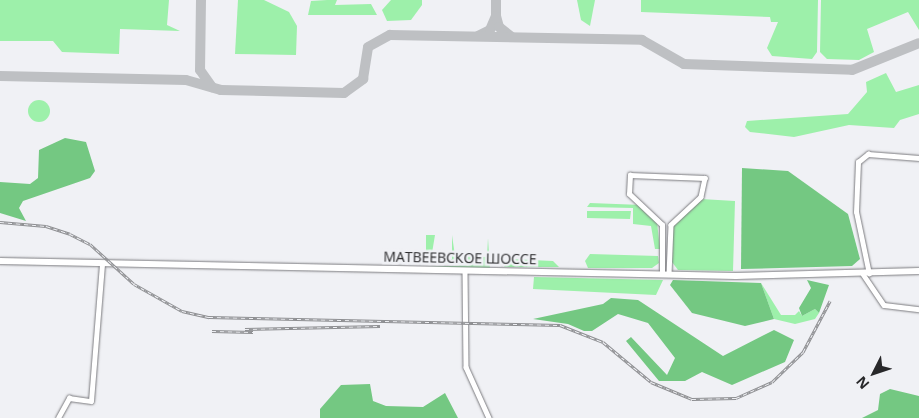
<!DOCTYPE html>
<meta charset="utf-8">
<style>
body{margin:0}
#map{position:relative;width:919px;height:418px;overflow:hidden;background:#f0f1f5;font-family:"Open Sans",sans-serif}
div>[style]{position:absolute}
.green>*{inset:0;background:#9df0aa}
.round{border-radius:50%}
.forest>*{inset:0;background:#74c882}
.taxiway>*{height:10px;margin:-5px;padding:0 5px;transform-origin:5px;border-radius:5px;background:#bec0c3}
.roads{filter:drop-shadow(0 0 1px #7b7b7f) drop-shadow(0 0 1px #7b7b7f)}
.minor>*{height:4.5px;margin:-2.25px;padding:0 2.25px;transform-origin:2.25px;border-radius:2.25px;background:#fff}
.secondary>*{height:6px;margin:-3px;padding:0 3px;transform-origin:3px;border-radius:3px;background:#fff}
.rail>*{height:3px;margin-top:-1.5px;transform-origin:0;background:repeating-linear-gradient(90deg,#f0f1f5 0 4px,#8d8e91 0 8px);box-sizing:border-box;border-block:1px solid #8d8e91}
span{translate:-50% -50%;white-space:nowrap;text-align:center;line-height:1.15;-webkit-text-stroke:5px #f0f1f5;paint-order:stroke}
.street-label{font-size:14px;color:#28282a}
.north{position:absolute;left:849px;top:348px;width:50px;height:50px;-webkit-text-stroke:4px #f0f1f5;paint-order:stroke;rotate:229deg;font-size:14px;font-weight:700;line-height:20px;text-align:center;color:#28282a}
.north::after{content:'';display:block;margin:auto;width:18px;height:22px;background:#28282a;clip-path:polygon(50% 0,100% 100%,50% 72%,0 100%)}
</style>
<div id="map">
<div class="green">
<div style="clip-path:polygon(0 0,169px 0,167px 25px,180px 31px,120px 29px,119px 54px,62px 52px,53px 41px,0 41px)"></div>
<div style="clip-path:polygon(238px 0,264px 0,289px 12px,297px 26px,296px 55px,235px 54px)"></div>
<div style="clip-path:polygon(327px 0,337px 0,335px 5px,371px 4px,377px 15px,308px 15px,311px 1px)"></div>
<div style="clip-path:polygon(391px 0,422px 0,422px 5px,411px 20px,387px 21px,382px 10px)"></div>
<div style="clip-path:polygon(577px 0,595px 0,590px 26px,581px 20px)"></div>
<div style="clip-path:polygon(641px 0,818px 0,817px 52px,812px 59px,772px 56px,767px 48px,778px 22px,771px 22px,770px 17px,641px 12px)"></div>
<div style="clip-path:polygon(821px 0,919px 0,919px 30px,908px 12px,867px 29px,874px 52px,859px 60px,827px 59px,820px 52px)"></div>
<div style="clip-path:polygon(886px 73px,896px 92px,919px 85px,919px 114px,900px 120px,894px 128px,849px 125px,794px 137px,750px 132px,745px 127px,747px 121px,848px 114px,867px 92px,866px 82px)"></div>
<div class="round" style="left:28px;top:100px;width:22px;height:22px"></div>
<div style="clip-path:polygon(701px 199px,735px 201px,733px 271px,678px 270px,672px 262px,673px 227px)"></div>
<div style="clip-path:polygon(590px 203px,642px 205px,657px 222px,660px 249px,655px 249px,651px 226px,633px 224px,633px 208px,587px 207px)"></div>
<div style="clip-path:polygon(587px 211px,631px 211px,630px 219px,587px 218px)"></div>
<div style="clip-path:polygon(426px 235px,435px 235px,431px 259px,452px 259px,452px 235px,455px 256px,487px 257px,488px 238px,490px 270px,424px 267px,478px 265px,426px 262px)"></div>
<div style="clip-path:polygon(590px 254px,658px 256px,659px 263px,652px 268px,588px 268px,585px 261px)"></div>
<div style="clip-path:polygon(509px 259px,553px 261px,559px 267px,504px 267px)"></div>
<div style="clip-path:polygon(534px 277px,663px 280px,656px 295px,533px 289px)"></div>
<div style="clip-path:polygon(761px 283px,781px 315px,795px 315px,799px 311px,802px 316px,815px 309px,819px 313px,815px 319px,795px 324px,774px 319px)"></div>
</div>
<div class="forest">
<div style="clip-path:polygon(65px 138px,86px 142px,95px 171px,90px 178px,23px 201px,19px 208px,26px 221px,0 213px,0 182px,30px 184px,38px 178px,39px 150px)"></div>
<div style="clip-path:polygon(742px 168px,788px 171px,848px 214px,860px 259px,852px 266px,741px 269px)"></div>
<div style="clip-path:polygon(673px 280px,761px 283px,774px 319px,745px 326px,692px 313px,670px 285px)"></div>
<div style="clip-path:polygon(807px 280px,829px 285px,819px 313px,815px 309px,802px 316px,799px 308px,811px 288px)"></div>
<div style="clip-path:polygon(611px 298px,638px 300px,723px 356px,774px 330px,794px 340px,785px 362px,732px 385px,702px 372px,685px 381px,659px 381px,626px 341px,631px 337px,667px 375px,675px 358px,648px 323px,618px 314px,592px 331px,584px 331px,568px 324px,533px 319px,603px 304px)"></div>
<div style="clip-path:polygon(370px 384px,373px 401px,386px 406px,423px 407px,445px 393px,458px 418px,320px 418px,320px 409px,341px 385px)"></div>
<div style="clip-path:polygon(890px 389px,919px 396px,919px 418px,862px 418px,878px 410px,880px 394px)"></div>
</div>
<div class="taxiway">
<div style="left:201px;top:0;width:70px;rotate:90.8deg"></div>
<div style="left:200px;top:70px;width:21px;rotate:55deg"></div>
<div style="left:496px;top:16px;width:16px;rotate:-90deg"></div>
<div style="left:478px;top:36px;width:13px;rotate:-27deg"></div>
<div style="left:490px;top:30px;width:15px;rotate:-67deg"></div>
<div style="left:496px;top:16px;width:11px;rotate:75deg"></div>
<div style="left:499px;top:27px;width:16px;rotate:38deg"></div>
<div style="left:0;top:76px;width:186px;rotate:1.2deg"></div>
<div style="left:186px;top:80px;width:36px;rotate:16deg"></div>
<div style="left:221px;top:90px;width:123px;rotate:1.4deg"></div>
<div style="left:344px;top:93px;width:24px;rotate:-36deg"></div>
<div style="left:363px;top:79px;width:32px;rotate:-81deg"></div>
<div style="left:368px;top:47px;width:25px;rotate:-29deg"></div>
<div style="left:390px;top:35px;width:252px;rotate:1.1deg"></div>
<div style="left:642px;top:40px;width:48px;rotate:29.7deg"></div>
<div style="left:684px;top:64px;width:168px;rotate:2deg"></div>
<div style="left:852px;top:70px;width:72px;rotate:-21.9deg"></div>
</div>
<div class="roads">
<div class="minor">
<div style="left:465px;top:271px;width:96px;rotate:89.4deg"></div>
<div style="left:466px;top:367px;width:56px;rotate:65.7deg"></div>
<div style="left:662px;top:274px;width:49px;rotate:-90deg"></div>
<div style="left:662px;top:225px;width:45px;rotate:-136.8deg"></div>
<div style="left:629px;top:194px;width:19px;rotate:-87deg"></div>
<div style="left:630px;top:175px;width:75px;rotate:2.3deg"></div>
<div style="left:705px;top:178px;width:19px;rotate:102deg"></div>
<div style="left:701px;top:197px;width:41px;rotate:137deg"></div>
<div style="left:671px;top:225px;width:49px;rotate:92.3deg"></div>
<div style="left:863px;top:274px;width:37px;rotate:56deg"></div>
<div style="left:884px;top:305px;width:35px;rotate:7deg"></div>
<div style="left:869px;top:274px;width:63px;rotate:-101.8deg"></div>
<div style="left:856px;top:212px;width:50px;rotate:-87.7deg"></div>
<div style="left:858px;top:162px;width:13px;rotate:-39deg"></div>
<div style="left:868px;top:154px;width:51px;rotate:4.5deg"></div>
<div style="left:58px;top:418px;width:23px;rotate:-61deg"></div>
<div style="left:69px;top:398px;width:22px;rotate:8deg"></div>
<div style="left:91px;top:401px;width:137px;rotate:-85.4deg"></div>
</div>
<div class="secondary">
<div style="left:0;top:261px;width:736px;rotate:1.17deg"></div>
<div style="left:736px;top:276px;width:183px;rotate:-1.6deg"></div>
</div>
</div>
<div class="rail">
<div style="left:0;top:222px;width:46px;rotate:5deg"></div>
<div style="left:46px;top:226px;width:25px;rotate:18deg"></div>
<div style="left:70px;top:234px;width:22px;rotate:27deg"></div>
<div style="left:90px;top:244px;width:59px;rotate:42.3deg"></div>
<div style="left:134px;top:284px;width:55px;rotate:29.4deg"></div>
<div style="left:182px;top:311px;width:28px;rotate:13deg"></div>
<div style="left:209px;top:317px;width:351px;rotate:1.3deg"></div>
<div style="left:560px;top:325px;width:46px;rotate:21.6deg"></div>
<div style="left:603px;top:342px;width:62px;rotate:39.8deg"></div>
<div style="left:651px;top:382px;width:44px;rotate:22.5deg"></div>
<div style="left:692px;top:399px;width:44px;rotate:-1.3deg"></div>
<div style="left:736px;top:398px;width:39px;rotate:-24deg"></div>
<div style="left:772px;top:382px;width:43px;rotate:-44.1deg"></div>
<div style="left:803px;top:352px;width:58px;rotate:-62.1deg"></div>
<div style="left:245px;top:329px;width:135px;rotate:-1.3deg"></div>
<div style="left:212px;top:331px;width:41px;rotate:1.4deg"></div>
</div>
<div class="street-label">
<span style="left:460px;top:258px;rotate:1deg">МАТВЕЕВСКОЕ ШОССЕ</span>
</div>
<div class="north">N</div>
</div>
